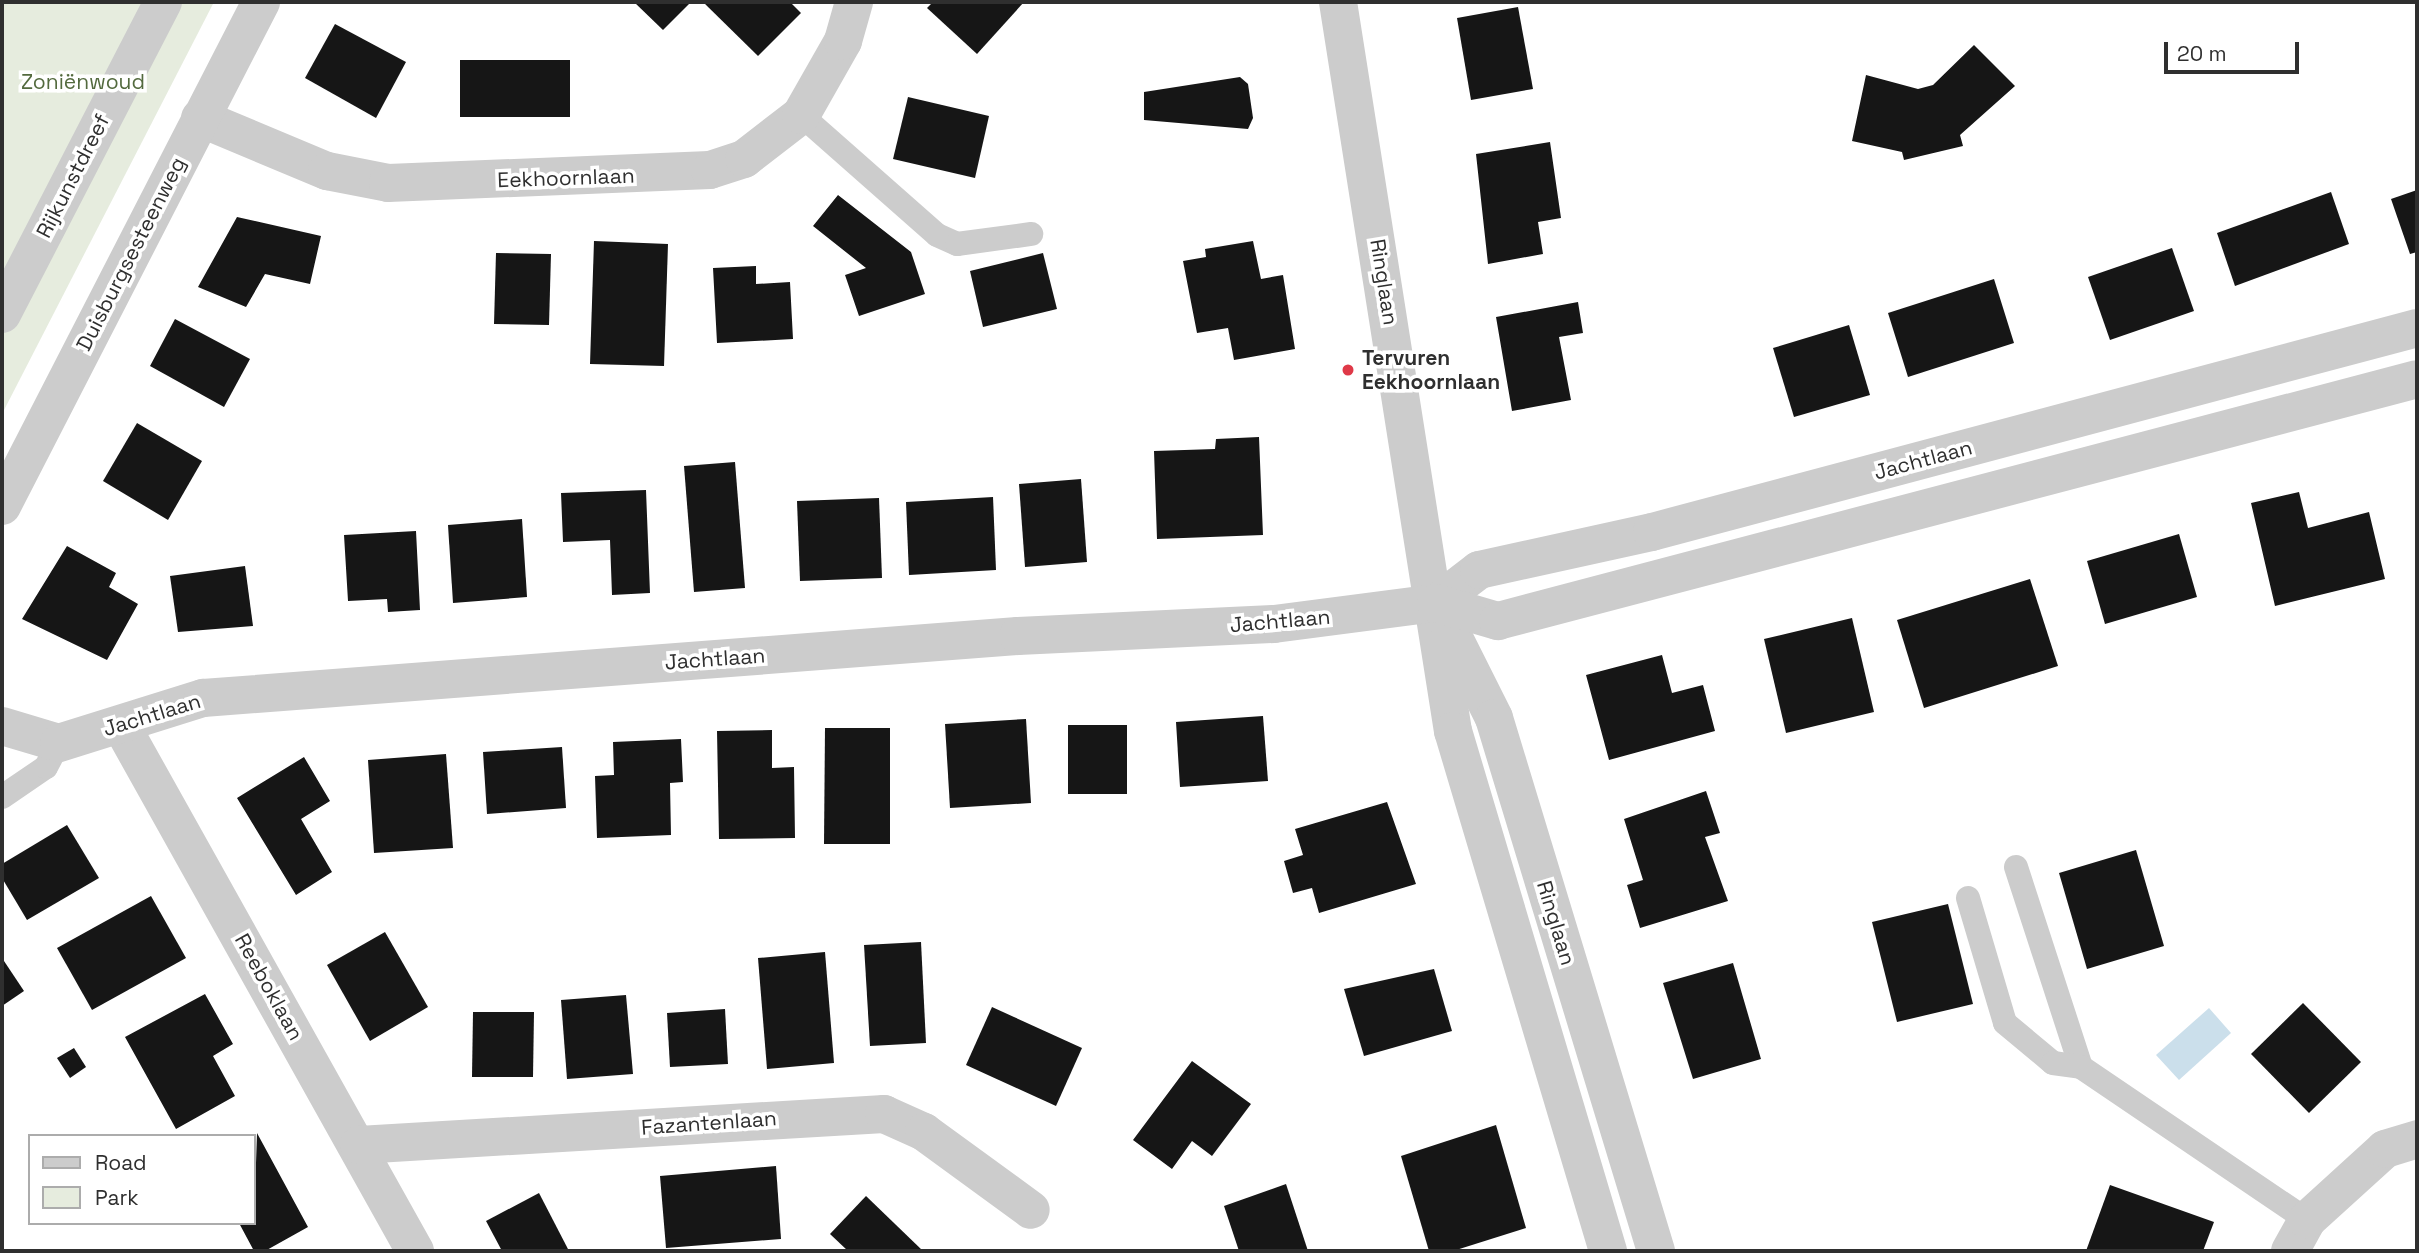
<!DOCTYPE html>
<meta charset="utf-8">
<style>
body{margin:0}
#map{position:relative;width:2419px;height:1253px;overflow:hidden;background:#fff;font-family:"Space Grotesk",sans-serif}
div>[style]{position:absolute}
.green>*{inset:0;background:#e6ecde}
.water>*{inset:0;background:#cbdfeb}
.building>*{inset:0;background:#161616}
.service>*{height:24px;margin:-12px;padding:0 12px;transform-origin:12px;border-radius:12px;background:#ccc}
.minor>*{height:38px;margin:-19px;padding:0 19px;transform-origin:19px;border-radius:19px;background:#ccc}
.tertiary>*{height:38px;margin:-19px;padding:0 19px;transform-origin:19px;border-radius:19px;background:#ccc}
.dots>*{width:19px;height:19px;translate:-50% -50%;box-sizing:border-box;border:4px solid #fff;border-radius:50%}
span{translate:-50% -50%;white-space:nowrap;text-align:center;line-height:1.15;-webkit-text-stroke:7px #fff;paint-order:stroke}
.park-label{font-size:21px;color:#536a3e}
.street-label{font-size:21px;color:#2f2f2f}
.poi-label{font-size:21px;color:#2f2f2f;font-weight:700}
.left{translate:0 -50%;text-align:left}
.frame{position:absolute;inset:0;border:4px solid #2f2f2f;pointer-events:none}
.legend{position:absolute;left:28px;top:1134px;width:228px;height:91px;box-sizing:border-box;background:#fff;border:2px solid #acacac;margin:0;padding:9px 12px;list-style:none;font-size:21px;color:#2f2f2f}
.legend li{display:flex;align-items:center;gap:14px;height:35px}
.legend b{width:35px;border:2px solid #acacac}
.scale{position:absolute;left:2164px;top:42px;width:135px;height:32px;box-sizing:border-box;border:4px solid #2f2f2f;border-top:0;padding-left:9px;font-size:21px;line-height:24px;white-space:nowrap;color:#2f2f2f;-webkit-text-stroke:5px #fff;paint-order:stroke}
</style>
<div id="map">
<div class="green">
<div style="clip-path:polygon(2px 2px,214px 2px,2px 414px)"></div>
</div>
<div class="water">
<div style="clip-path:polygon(2209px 1008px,2231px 1033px,2179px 1080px,2156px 1055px)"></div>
</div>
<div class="building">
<div style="clip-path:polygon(634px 2px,691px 2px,663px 30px)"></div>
<div style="clip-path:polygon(703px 2px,790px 2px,801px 13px,758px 56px)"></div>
<div style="clip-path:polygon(933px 2px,1024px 2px,977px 54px,927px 8px)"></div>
<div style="clip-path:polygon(1518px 7px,1533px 89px,1471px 100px,1457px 18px)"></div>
<div style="clip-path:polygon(335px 24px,406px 62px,376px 118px,305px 78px)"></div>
<div style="clip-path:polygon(1974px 45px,2015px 86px,1960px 135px,1963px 146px,1904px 160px,1902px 152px,1852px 141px,1866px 75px,1918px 89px,1933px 85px)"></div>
<div style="clip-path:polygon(460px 60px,570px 60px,570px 117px,460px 117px)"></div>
<div style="clip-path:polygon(1240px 77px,1248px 84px,1253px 118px,1248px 129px,1144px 120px,1144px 92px)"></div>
<div style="clip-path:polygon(908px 97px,989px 116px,975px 178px,893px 159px)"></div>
<div style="clip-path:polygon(1550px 142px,1561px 218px,1538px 222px,1543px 254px,1488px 264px,1476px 154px)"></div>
<div style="clip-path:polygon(2417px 190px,2417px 252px,2410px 254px,2391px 199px)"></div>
<div style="clip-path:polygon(2331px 192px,2349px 244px,2235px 286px,2217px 233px)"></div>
<div style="clip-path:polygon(838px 195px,911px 252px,925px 294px,859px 316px,845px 275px,866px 268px,813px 226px)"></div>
<div style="clip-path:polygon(237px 217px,321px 236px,310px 284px,265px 274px,246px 307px,198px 287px)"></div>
<div style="clip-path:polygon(594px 241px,668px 244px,664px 366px,590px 364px)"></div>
<div style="clip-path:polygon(1253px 241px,1261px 279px,1283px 275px,1295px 349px,1234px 360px,1228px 328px,1197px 333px,1183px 261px,1206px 257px,1205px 249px)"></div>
<div style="clip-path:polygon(2172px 248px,2194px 311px,2110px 340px,2088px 277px)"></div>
<div style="clip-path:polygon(496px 253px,551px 254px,549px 325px,494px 324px)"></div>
<div style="clip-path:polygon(1043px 253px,1057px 309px,983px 327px,970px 271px)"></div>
<div style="clip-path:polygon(756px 266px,756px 284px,790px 282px,793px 339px,717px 343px,713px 268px)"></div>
<div style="clip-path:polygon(1994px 279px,2014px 343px,1908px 377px,1888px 313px)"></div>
<div style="clip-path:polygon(1578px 302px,1583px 333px,1559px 337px,1571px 400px,1512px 411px,1496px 317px)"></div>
<div style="clip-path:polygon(175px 319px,250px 359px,224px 407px,150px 366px)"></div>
<div style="clip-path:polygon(1849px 325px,1870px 395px,1794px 417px,1773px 348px)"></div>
<div style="clip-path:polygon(137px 423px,202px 461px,168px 520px,103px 481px)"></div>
<div style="clip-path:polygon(1259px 437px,1263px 535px,1157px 539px,1154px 451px,1215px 449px,1216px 439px)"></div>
<div style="clip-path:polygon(735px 462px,745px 588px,694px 592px,684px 466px)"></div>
<div style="clip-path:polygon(1081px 479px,1087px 562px,1025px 567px,1019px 484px)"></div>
<div style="clip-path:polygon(646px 490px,650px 593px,612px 595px,610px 540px,563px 542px,561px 493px)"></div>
<div style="clip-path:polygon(2299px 492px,2308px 528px,2369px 512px,2385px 579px,2275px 606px,2251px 503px)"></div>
<div style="clip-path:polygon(993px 497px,996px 570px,909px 575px,906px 502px)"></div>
<div style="clip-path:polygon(879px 498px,882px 578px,800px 581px,797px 501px)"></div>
<div style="clip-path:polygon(522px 519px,527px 597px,453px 603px,448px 525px)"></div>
<div style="clip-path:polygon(416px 531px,420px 610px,388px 612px,387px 599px,348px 601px,344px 535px)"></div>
<div style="clip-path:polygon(2179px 534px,2197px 597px,2105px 624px,2087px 561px)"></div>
<div style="clip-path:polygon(67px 546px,116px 573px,109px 587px,138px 604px,107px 660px,22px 619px)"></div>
<div style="clip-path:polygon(245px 566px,253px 626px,178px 632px,170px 576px)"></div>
<div style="clip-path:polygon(2030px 579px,2058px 666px,1924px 708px,1897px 620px)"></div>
<div style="clip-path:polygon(1852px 618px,1874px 712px,1786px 733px,1764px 639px)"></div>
<div style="clip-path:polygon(1662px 655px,1672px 693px,1703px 685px,1715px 731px,1609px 760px,1586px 675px)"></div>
<div style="clip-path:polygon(1263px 716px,1268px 781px,1180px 787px,1176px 722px)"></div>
<div style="clip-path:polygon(1026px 719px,1031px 803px,950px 808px,945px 724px)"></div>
<div style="clip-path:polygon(1068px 725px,1127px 725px,1127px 794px,1068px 794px)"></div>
<div style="clip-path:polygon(825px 728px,890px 728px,890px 844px,824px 844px)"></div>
<div style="clip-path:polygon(772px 730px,772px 768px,794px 767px,795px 838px,719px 839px,717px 731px)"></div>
<div style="clip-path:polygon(681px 739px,683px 782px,670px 783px,671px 835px,597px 838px,595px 776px,614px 775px,613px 742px)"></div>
<div style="clip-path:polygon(562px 747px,566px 808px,487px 814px,483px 752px)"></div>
<div style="clip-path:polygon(446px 754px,453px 848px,374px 853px,368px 760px)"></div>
<div style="clip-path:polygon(304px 757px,330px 801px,301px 819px,332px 872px,296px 895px,237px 798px)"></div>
<div style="clip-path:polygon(1706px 791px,1720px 833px,1705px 837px,1728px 901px,1640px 928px,1627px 885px,1643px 880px,1624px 819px)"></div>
<div style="clip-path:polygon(1387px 802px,1416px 884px,1319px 913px,1312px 888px,1293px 893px,1284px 861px,1303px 855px,1295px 829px)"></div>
<div style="clip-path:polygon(67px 825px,99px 878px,27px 920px,2px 878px,2px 864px)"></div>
<div style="clip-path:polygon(2136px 850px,2164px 946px,2087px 969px,2059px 873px)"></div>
<div style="clip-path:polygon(151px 896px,186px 958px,92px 1010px,57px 948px)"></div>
<div style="clip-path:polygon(1948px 904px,1973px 1004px,1897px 1022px,1872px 922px)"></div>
<div style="clip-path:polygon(385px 932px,428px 1007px,370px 1041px,327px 965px)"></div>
<div style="clip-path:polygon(921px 942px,926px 1043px,870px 1046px,864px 945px)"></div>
<div style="clip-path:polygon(825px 952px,834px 1063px,767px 1069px,758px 958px)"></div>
<div style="clip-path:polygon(2px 958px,24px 991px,2px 1006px)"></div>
<div style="clip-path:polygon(1733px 963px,1761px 1059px,1693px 1079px,1663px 983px)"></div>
<div style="clip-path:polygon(1434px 969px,1452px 1031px,1364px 1056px,1344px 989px)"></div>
<div style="clip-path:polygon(205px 994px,233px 1044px,213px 1056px,235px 1096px,176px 1129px,125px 1037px)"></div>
<div style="clip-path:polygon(626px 995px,633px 1074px,567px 1079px,561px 1000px)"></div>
<div style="clip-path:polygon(2303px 1003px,2361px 1062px,2309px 1113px,2251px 1054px)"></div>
<div style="clip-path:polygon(992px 1007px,1082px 1048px,1056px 1106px,966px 1065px)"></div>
<div style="clip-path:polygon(725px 1009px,728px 1064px,670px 1067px,667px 1013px)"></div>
<div style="clip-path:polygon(473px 1012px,534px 1012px,533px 1077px,472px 1077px)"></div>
<div style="clip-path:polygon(74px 1048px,86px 1067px,70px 1078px,57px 1058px)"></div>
<div style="clip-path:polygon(1192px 1061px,1251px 1104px,1212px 1156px,1192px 1141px,1172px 1169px,1133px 1140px)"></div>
<div style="clip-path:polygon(1496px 1125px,1526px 1228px,1453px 1251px,1429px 1251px,1401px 1156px)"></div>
<div style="clip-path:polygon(257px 1133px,308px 1227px,265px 1251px,254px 1251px,239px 1223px,254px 1223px)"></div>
<div style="clip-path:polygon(776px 1166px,781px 1239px,666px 1248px,660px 1176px)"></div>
<div style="clip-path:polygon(1286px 1184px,1308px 1251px,1239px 1251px,1224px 1206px)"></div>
<div style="clip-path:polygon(2110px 1185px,2214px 1222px,2203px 1251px,2086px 1251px)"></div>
<div style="clip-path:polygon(539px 1193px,569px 1251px,502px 1251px,486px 1221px)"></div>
<div style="clip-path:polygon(866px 1196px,923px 1251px,848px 1251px,830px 1234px)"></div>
</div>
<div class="service">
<div style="left:801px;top:115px;width:181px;rotate:41.4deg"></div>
<div style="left:937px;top:235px;width:22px;rotate:24deg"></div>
<div style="left:957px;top:244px;width:75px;rotate:-7.7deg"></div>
<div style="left:2px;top:797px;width:53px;rotate:-34.3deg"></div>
<div style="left:46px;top:767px;width:27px;rotate:-62deg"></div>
<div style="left:2016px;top:867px;width:210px;rotate:72deg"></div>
<div style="left:2081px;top:1067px;width:273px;rotate:34.1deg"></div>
<div style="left:1968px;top:898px;width:130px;rotate:73.5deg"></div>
<div style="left:2005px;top:1023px;width:62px;rotate:39.8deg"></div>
<div style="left:2053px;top:1063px;width:28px;rotate:8deg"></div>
</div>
<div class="minor">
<div style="left:1338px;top:2px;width:738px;rotate:81.04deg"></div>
<div style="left:1453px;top:731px;width:543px;rotate:73.4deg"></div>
<div style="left:200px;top:118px;width:138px;rotate:22.7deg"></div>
<div style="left:327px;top:171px;width:62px;rotate:11.1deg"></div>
<div style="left:388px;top:183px;width:322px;rotate:-2.3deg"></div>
<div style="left:710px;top:170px;width:36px;rotate:-18deg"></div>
<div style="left:744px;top:159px;width:72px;rotate:-37.7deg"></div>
<div style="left:801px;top:115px;width:85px;rotate:-60.4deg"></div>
<div style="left:843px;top:41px;width:41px;rotate:-74.2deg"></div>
<div style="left:2px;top:314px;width:351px;rotate:-62.7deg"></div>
<div style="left:1436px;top:603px;width:54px;rotate:-37.5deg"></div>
<div style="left:1479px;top:570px;width:177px;rotate:-12.4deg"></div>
<div style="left:1652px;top:532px;width:792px;rotate:-14.93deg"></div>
<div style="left:1450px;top:630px;width:98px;rotate:63.4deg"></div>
<div style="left:1494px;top:718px;width:557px;rotate:73.09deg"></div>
<div style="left:121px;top:725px;width:603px;rotate:60.8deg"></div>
<div style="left:2px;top:726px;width:59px;rotate:16.6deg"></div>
<div style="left:59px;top:743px;width:151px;rotate:-17.4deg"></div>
<div style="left:203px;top:698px;width:817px;rotate:-4.35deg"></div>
<div style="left:1018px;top:636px;width:256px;rotate:-2.7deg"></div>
<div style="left:1274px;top:624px;width:163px;rotate:-7.4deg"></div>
<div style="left:1436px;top:603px;width:65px;rotate:16.2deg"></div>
<div style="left:1498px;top:621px;width:950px;rotate:-14.75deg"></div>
<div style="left:359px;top:1145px;width:526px;rotate:-3.38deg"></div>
<div style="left:884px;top:1114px;width:44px;rotate:24.2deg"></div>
<div style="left:924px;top:1132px;width:132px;rotate:36.1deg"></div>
<div style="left:2290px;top:1251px;width:35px;rotate:-61deg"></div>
<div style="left:2307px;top:1220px;width:105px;rotate:-42.3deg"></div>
<div style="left:2385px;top:1149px;width:34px;rotate:-17deg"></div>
</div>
<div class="tertiary">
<div style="left:2px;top:506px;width:567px;rotate:-62.8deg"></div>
</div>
<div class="dots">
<div style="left:1348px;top:370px;background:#df3948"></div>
</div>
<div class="park-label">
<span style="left:83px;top:82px">Zoniënwoud</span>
</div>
<div class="street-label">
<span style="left:73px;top:176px;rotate:-63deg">Rijkunstdreef</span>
<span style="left:566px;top:178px;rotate:-2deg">Eekhoornlaan</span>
<span style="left:131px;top:254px;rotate:-63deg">Duisburgsesteenweg</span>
<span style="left:1384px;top:282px;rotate:81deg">Ringlaan</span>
<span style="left:1923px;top:460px;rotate:-15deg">Jachtlaan</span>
<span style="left:1280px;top:621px;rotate:-5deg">Jachtlaan</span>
<span style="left:715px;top:659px;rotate:-4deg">Jachtlaan</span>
<span style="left:152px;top:715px;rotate:-17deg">Jachtlaan</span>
<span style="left:1556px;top:923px;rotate:73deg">Ringlaan</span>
<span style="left:269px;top:987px;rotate:61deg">Reeboklaan</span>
<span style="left:709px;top:1123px;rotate:-4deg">Fazantenlaan</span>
</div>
<div class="poi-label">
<span class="left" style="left:1362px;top:370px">Tervuren<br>Eekhoornlaan</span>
</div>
<div class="frame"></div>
<ul class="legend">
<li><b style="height:9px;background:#ccc"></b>Road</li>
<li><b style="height:19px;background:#e6ecde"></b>Park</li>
</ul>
<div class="scale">20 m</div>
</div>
